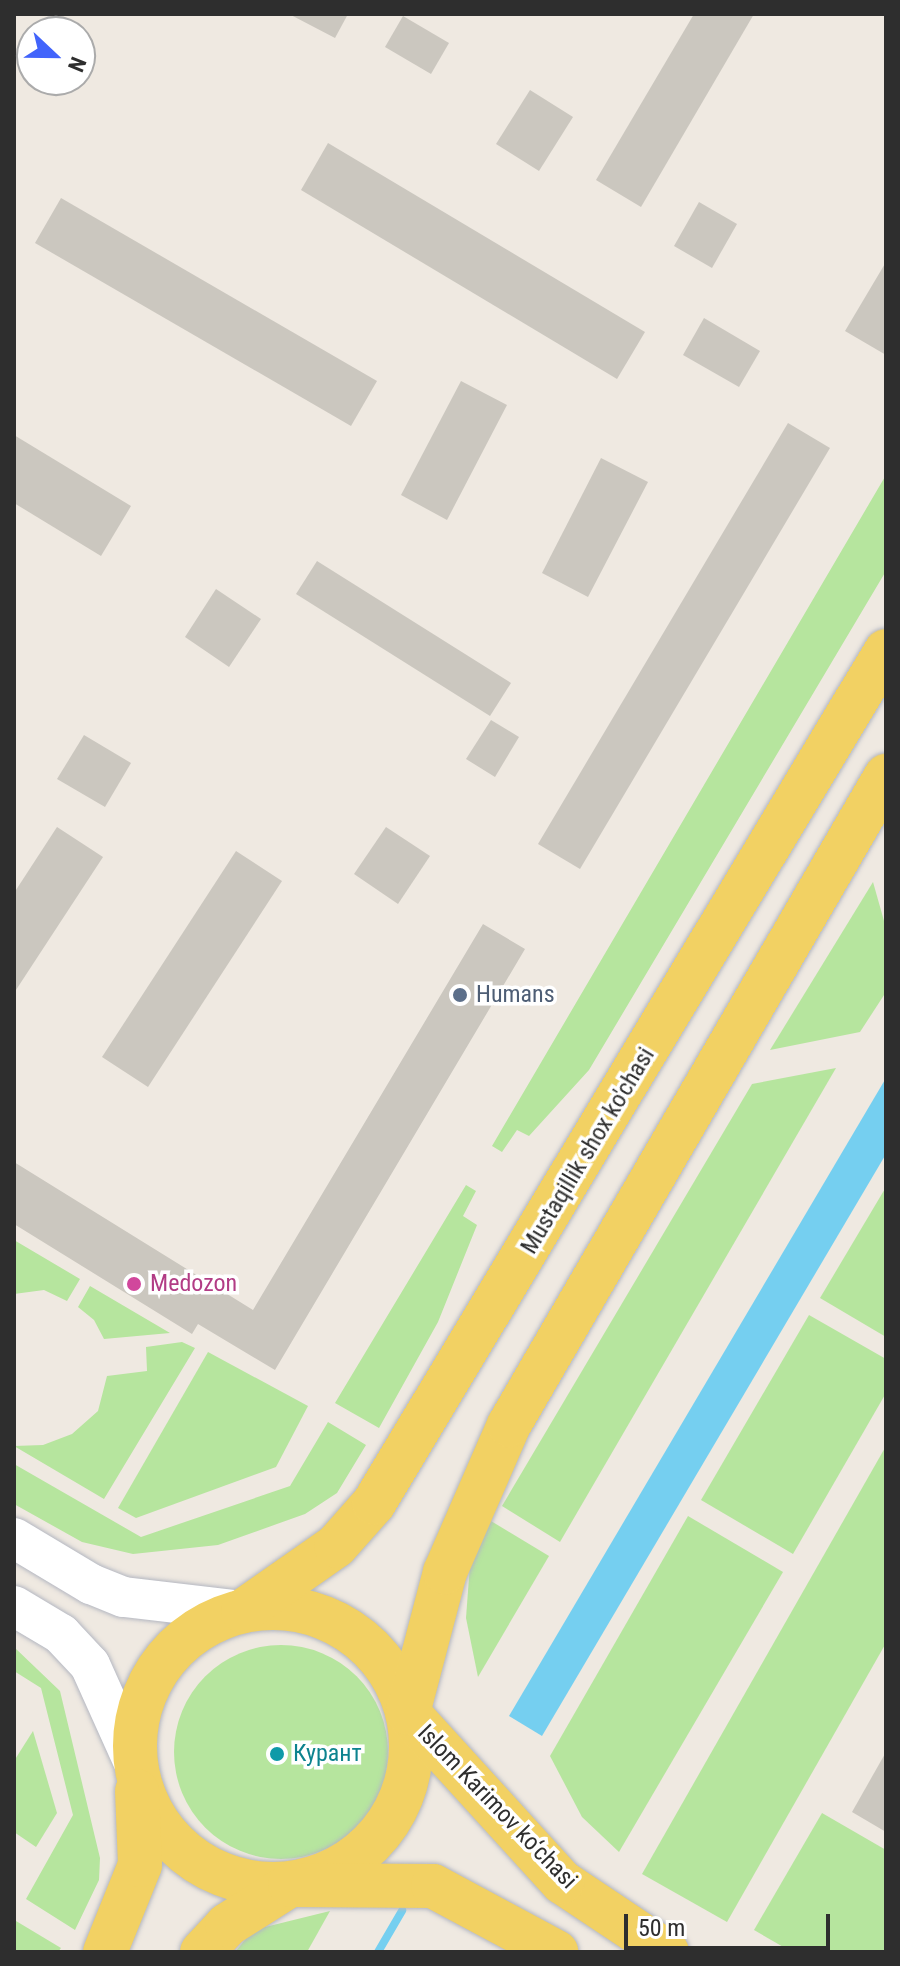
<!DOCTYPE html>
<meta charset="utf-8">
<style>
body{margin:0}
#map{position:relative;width:900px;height:1966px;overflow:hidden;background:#efe9e1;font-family:"Roboto Condensed",sans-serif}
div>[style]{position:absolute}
.green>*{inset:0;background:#b6e59e}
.round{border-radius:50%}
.water>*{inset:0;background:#75cff0}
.stream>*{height:8px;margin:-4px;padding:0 4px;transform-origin:4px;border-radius:4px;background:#75cff0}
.building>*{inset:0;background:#cbc7bf}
.roads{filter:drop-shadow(0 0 2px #b4b7c1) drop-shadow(0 0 2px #b4b7c1)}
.secondary>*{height:40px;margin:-20px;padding:0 20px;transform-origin:20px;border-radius:20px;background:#fff}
.primary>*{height:44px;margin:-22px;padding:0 22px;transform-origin:22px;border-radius:22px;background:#f2d163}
.primary>.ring{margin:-22px;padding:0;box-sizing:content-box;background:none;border:44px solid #f2d163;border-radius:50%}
.dots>*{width:22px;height:22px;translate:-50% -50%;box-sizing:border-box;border:4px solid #fff;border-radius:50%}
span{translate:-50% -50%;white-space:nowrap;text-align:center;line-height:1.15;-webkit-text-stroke:7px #fff;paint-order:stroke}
.service-label{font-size:24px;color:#4e5e75}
.left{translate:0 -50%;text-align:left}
.street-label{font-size:24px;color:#2e2e2e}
.hotel-label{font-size:24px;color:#b23c85}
.culture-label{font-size:24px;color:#0d838f}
.frame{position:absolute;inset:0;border:16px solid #2e2e2e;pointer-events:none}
.north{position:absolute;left:16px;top:16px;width:80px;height:80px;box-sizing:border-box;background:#fff;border:2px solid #ababab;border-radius:50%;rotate:112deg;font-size:22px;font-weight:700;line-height:32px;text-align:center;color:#2e2e2e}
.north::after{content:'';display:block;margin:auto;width:28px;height:36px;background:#4264fb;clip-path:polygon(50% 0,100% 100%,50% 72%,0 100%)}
.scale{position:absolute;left:624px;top:1914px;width:206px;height:36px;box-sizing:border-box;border:4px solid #2e2e2e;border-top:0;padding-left:10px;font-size:24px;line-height:28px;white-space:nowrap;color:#2e2e2e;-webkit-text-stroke:6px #fff;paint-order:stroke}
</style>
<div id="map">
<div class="green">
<div style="clip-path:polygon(886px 475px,886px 571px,589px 1070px,529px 1136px,517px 1130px,502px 1152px,492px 1146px)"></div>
<div style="clip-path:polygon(873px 882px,886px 928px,886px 992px,860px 1032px,770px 1050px)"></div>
<div style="clip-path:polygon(836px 1068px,560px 1542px,502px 1506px,752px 1084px)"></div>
<div style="clip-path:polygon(466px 1185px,476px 1191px,463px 1216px,477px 1225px,438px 1322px,379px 1428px,335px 1403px)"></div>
<div style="clip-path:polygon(886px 1187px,886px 1337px,820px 1298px)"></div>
<div style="clip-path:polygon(14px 1240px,80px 1279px,67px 1301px,44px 1290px,14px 1294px)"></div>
<div style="clip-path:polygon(90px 1286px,170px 1333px,104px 1339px,94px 1320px,78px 1307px)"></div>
<div style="clip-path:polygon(809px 1315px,886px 1359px,886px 1393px,793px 1554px,701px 1500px)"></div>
<div style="clip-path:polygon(182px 1342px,195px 1348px,104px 1499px,14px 1446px,43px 1445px,72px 1434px,98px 1411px,107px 1376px,147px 1371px,146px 1347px)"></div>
<div style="clip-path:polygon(208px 1352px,308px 1406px,276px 1467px,136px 1518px,118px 1508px)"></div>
<div style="clip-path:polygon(328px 1422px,366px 1445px,337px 1493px,305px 1514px,218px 1545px,133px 1554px,82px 1542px,14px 1504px,14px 1464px,141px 1537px,290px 1486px)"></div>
<div style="clip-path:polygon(886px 1446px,886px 1643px,727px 1922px,642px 1874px)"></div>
<div style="clip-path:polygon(688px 1516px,783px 1572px,619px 1852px,582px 1817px,550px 1756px)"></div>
<div style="clip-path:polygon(491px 1521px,549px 1556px,478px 1677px,466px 1618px,470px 1564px)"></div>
<div class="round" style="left:174px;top:1645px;width:214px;height:214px"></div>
<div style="clip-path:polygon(14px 1647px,60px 1691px,100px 1858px,99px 1880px,75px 1930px,26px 1899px,73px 1815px,41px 1688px,14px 1671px)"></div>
<div style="clip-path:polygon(33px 1731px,57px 1813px,36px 1847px,14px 1832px,14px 1761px)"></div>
<div style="clip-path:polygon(822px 1813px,886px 1850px,886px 1952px,792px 1952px,754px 1930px)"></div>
<div style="clip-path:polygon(330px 1911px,307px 1952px,235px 1952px,253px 1930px)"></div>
<div style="clip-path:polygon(16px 1921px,61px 1948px,58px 1952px,14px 1952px)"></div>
</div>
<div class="water">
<div style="clip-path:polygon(886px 1078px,886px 1154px,542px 1736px,509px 1716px)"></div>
</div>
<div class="stream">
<div style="left:378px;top:1952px;width:48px;rotate:-59.7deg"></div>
</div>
<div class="building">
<div style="clip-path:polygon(289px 14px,348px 14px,335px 38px)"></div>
<div style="clip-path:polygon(694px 14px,754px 14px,641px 207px,596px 180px)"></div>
<div style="clip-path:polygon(403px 16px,449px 43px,431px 74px,385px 47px)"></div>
<div style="clip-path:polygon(530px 90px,573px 117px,539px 171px,496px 144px)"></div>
<div style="clip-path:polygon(328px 143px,645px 332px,617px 379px,301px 190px)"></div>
<div style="clip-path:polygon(61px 198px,377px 381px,351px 426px,35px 243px)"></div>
<div style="clip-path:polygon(699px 202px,737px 224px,712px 268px,674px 246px)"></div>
<div style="clip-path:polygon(886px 262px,886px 355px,845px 331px)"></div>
<div style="clip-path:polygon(704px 318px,760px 351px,739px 387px,683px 355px)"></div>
<div style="clip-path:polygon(461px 381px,507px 405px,447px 520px,401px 495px)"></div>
<div style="clip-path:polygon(788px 423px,830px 448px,580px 869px,538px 844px)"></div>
<div style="clip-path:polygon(14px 435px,131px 506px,101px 556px,14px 503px)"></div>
<div style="clip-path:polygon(601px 458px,648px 482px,588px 597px,542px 573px)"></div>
<div style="clip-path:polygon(317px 561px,511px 683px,490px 716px,296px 594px)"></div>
<div style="clip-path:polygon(216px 589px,261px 619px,229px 667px,185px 637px)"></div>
<div style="clip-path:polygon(491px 720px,519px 737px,495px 777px,466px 759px)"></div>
<div style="clip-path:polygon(84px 735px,131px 763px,105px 807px,57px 779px)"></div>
<div style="clip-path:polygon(57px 827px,103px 857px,14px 993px,14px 893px)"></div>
<div style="clip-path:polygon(386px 827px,430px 856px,398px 904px,354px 874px)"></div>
<div style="clip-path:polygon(236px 851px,282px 881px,148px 1087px,102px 1057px)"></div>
<div style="clip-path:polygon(483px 924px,525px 949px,275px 1370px,198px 1324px,192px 1334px,14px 1224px,14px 1162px,253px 1310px)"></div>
<div style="clip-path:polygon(886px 1752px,886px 1832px,852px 1812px)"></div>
</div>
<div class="roads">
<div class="secondary">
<div style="left:14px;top:1538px;width:90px;rotate:30.9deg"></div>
<div style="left:91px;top:1584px;width:35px;rotate:22deg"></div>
<div style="left:124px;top:1597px;width:120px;rotate:6.7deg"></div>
<div style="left:14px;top:1606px;width:55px;rotate:30.8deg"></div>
<div style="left:61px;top:1634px;width:42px;rotate:46.9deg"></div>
<div style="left:90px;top:1665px;width:110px;rotate:65.8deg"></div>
</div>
<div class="primary">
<div class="ring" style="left:135px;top:1608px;width:232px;height:232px"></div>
<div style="left:243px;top:1611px;width:113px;rotate:-35deg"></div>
<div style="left:336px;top:1546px;width:57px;rotate:-48.5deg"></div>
<div style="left:374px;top:1503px;width:994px;rotate:-59deg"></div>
<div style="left:105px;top:1952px;width:94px;rotate:-68.1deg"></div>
<div style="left:140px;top:1865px;width:74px;rotate:-92.3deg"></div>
<div style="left:202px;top:1952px;width:37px;rotate:-47deg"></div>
<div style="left:227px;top:1925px;width:75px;rotate:-32.4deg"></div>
<div style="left:290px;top:1885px;width:143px;rotate:0.4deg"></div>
<div style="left:433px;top:1886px;width:140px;rotate:28.2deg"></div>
<div style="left:667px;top:1952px;width:126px;rotate:-146.3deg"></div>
<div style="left:562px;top:1882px;width:229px;rotate:-132.3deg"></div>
<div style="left:408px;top:1713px;width:146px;rotate:-75.3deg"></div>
<div style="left:445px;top:1572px;width:160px;rotate:-66.5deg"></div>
<div style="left:509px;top:1425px;width:751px;rotate:-59.85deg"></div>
</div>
</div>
<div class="dots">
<div style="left:460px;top:995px;background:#5c6f8a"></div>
<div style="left:134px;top:1284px;background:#d1479c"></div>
<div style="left:277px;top:1754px;background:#0f9aa8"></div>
</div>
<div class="service-label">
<span class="left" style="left:476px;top:995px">Humans</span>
</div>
<div class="street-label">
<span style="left:588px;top:1151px;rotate:-59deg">Mustaqillik shox ko'chasi</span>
<span style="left:497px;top:1807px;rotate:46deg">Islom Karimov ko‘chasi</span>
</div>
<div class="hotel-label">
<span class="left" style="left:150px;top:1284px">Medozon</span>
</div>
<div class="culture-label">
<span class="left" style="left:293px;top:1754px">Курант</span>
</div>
<div class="frame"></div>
<div class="north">N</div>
<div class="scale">50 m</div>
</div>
